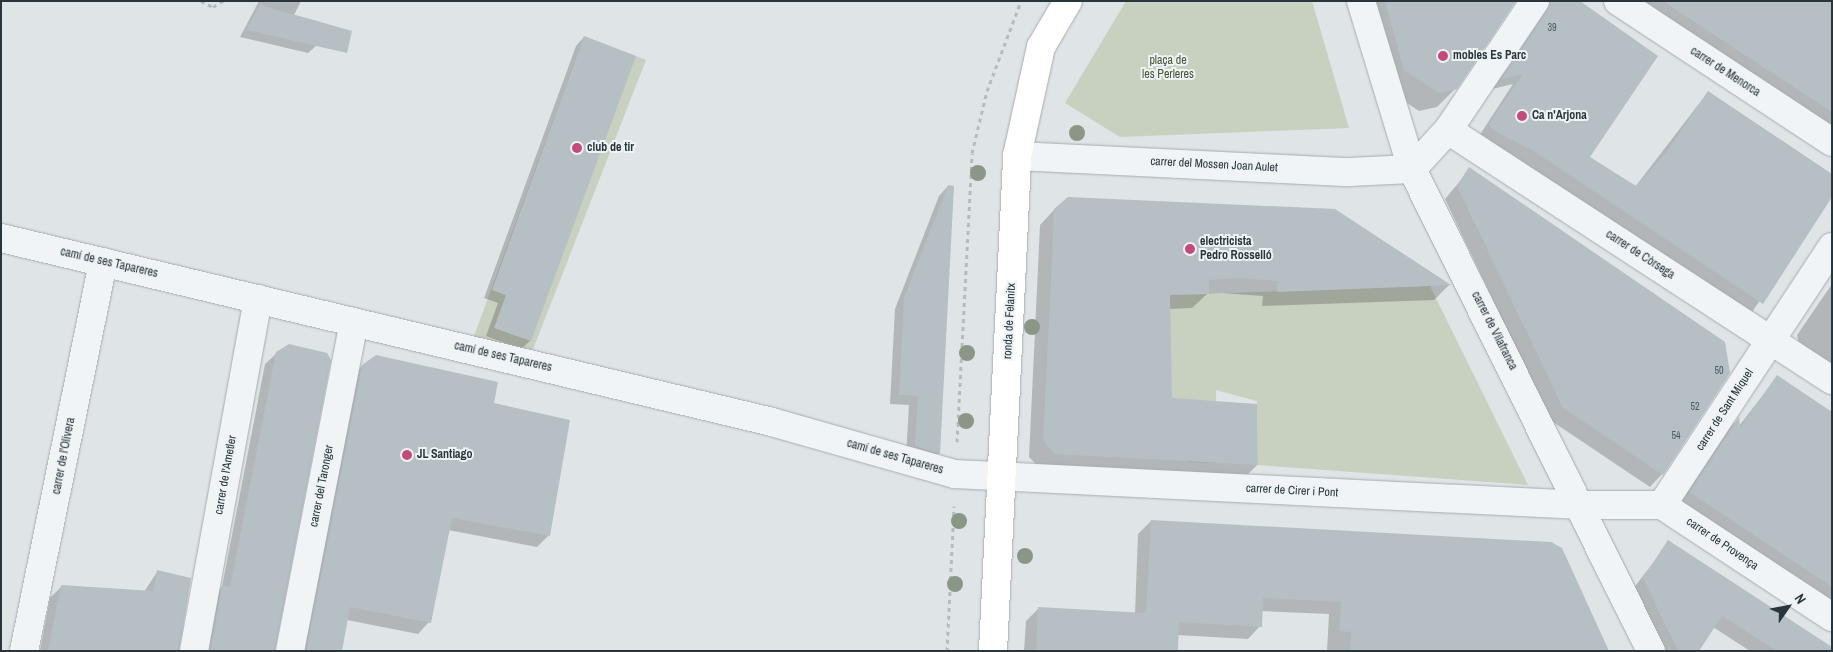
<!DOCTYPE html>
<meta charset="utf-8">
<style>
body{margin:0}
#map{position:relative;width:1833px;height:652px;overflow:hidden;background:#dfe4e7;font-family:"Archivo Narrow",sans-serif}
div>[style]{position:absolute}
.green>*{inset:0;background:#c8d0c0}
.shadow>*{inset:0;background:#0003}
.building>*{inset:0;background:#b6bfc4}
.path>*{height:3px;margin-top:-1.5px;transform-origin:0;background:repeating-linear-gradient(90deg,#b5bbbe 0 4px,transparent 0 8px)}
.roads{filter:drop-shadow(0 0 1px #a5acb1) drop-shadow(0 0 1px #a5acb1)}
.street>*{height:28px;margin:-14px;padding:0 14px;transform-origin:14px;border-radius:14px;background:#f1f4f6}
.secondary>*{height:28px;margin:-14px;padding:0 14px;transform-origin:14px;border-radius:14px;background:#fff}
.trees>*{width:16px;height:16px;margin:-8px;border-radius:50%;background:#8a9786}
.dots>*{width:14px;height:14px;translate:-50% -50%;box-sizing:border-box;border:2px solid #eef3f5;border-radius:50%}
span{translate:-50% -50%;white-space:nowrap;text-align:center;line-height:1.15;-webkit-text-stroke:4px #eef3f5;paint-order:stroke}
.number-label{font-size:10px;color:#4c585f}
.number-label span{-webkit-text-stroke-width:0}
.poi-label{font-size:12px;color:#29353d;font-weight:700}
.left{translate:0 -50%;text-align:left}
.park-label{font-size:12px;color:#455837}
.street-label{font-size:12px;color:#29353d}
.frame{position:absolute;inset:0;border:2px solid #29353d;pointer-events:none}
.north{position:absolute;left:1763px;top:582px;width:50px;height:50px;-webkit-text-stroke:4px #eef3f5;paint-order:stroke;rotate:57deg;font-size:14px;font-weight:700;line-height:20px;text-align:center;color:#29353d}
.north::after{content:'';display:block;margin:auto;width:18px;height:22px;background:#29353d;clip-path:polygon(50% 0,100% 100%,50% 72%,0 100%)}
</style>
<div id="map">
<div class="green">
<div style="clip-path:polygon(1126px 1px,1312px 1px,1349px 128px,1120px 137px,1065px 103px)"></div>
<div style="clip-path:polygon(584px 36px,646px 60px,532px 352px,473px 339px)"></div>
<div style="clip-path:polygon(1430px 286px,1528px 485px,1258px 465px,1257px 401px,1216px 390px,1217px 463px,1188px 462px,1188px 426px,1170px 426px,1170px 295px)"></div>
</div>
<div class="shadow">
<div style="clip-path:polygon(259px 1px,301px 1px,294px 15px,321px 22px,316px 46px,308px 53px,240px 37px)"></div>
<div style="clip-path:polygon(1361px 1px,1515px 1px,1456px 88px,1437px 107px,1419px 111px,1386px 89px)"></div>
<div style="clip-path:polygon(1635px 1px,1832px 1px,1832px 131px)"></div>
<div style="clip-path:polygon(584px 37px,635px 57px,530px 341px,521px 349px,486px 336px,498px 303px,484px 298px,576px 46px)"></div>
<div style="clip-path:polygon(1529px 39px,1589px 157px,1635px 187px,1708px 92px,1832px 195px,1750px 315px,1479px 136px,1513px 84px,1492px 89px)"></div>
<div style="clip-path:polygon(1470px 169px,1662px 474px,1650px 487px,1550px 420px,1445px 199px)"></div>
<div style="clip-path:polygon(948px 186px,939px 453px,930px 462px,906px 456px,909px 405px,890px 404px,895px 309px,939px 196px)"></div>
<div style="clip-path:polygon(1055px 209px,1449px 285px,1434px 300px,1262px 306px,1263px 296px,1222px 293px,1207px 294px,1192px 308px,1169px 309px,1171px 399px,1257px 465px,1242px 480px,1040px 468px,1029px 457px,1040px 225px)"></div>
<div style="clip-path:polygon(1832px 284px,1832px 374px,1801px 353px,1797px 335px)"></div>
<div style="clip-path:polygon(277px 353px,274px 651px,200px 651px,211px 598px,222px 587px,265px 364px)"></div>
<div style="clip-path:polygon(362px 366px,492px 404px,548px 536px,537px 547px,448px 530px,429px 622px,418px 634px,347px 620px,341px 651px,297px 651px,350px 378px)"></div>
<div style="clip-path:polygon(1777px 377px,1832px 413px,1832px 607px,1678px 505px,1726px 431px,1738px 420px,1739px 426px)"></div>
<div style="clip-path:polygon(1151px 521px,1609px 651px,1327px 651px,1329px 614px,1261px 611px,1260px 626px,1248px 639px,1177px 635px,1177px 651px,1024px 651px,1026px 621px,1039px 608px,1135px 613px,1138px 534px)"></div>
<div style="clip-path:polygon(1669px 542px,1832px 651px,1750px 651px,1713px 627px,1697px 651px,1663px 651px,1633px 589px)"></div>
<div style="clip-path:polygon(157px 572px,179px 651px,40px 651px,50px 598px,62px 586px,144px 592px)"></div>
</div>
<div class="building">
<div style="clip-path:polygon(1385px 1px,1516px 1px,1457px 89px,1438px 93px,1404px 70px)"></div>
<div style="clip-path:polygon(1550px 1px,1580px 1px,1658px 56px,1590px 157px,1636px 186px,1666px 153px,1708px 91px,1832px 174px,1832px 197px,1763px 304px,1535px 152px,1493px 130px,1489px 124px,1523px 74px,1501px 79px)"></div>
<div style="clip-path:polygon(1663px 1px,1832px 1px,1832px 112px,1763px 67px)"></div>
<div style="clip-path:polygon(260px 5px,352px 31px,347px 53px,246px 30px)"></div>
<div style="clip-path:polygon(584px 36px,636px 56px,531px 341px,494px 328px,506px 295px,492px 290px)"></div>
<div style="clip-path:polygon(1469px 167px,1725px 342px,1730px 373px,1663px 475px,1563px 408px,1457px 186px)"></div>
<div style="clip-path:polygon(948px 185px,954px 186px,940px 454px,915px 446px,918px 396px,899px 395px,904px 298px)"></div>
<div style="clip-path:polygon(1068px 197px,1335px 209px,1451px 285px,1277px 292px,1278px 281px,1237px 278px,1209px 280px,1209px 294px,1170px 295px,1172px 398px,1257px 404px,1258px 465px,1055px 454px,1043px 441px,1052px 258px,1054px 209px)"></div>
<div style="clip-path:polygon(289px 344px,327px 353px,331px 360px,275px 651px,210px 651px,222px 585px,230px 587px,276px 352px)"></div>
<div style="clip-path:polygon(376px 355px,498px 382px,494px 403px,570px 420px,550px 536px,452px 518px,431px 623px,350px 607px,342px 651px,306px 651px,362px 365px)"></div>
<div style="clip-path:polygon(1777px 375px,1832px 412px,1832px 587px,1689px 492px,1739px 417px,1740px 428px)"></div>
<div style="clip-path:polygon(1151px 520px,1551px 542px,1562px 548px,1609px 651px,1350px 651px,1351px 632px,1339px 631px,1341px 602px,1263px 598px,1262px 627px,1179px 622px,1178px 651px,1036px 651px,1038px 607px,1146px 613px)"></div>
<div style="clip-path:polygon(1668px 540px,1832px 647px,1832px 651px,1777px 651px,1722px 616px,1699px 651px,1678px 651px,1643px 578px)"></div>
<div style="clip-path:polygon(157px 570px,191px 578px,179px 651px,48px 651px,61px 585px,153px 591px)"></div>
</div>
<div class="path">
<div style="left:201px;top:1px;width:13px;rotate:27deg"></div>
<div style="left:213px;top:7px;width:12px;rotate:-31deg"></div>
<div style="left:957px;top:442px;width:289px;rotate:-87deg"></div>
<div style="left:972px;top:153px;width:64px;rotate:-76.4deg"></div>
<div style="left:987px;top:91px;width:96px;rotate:-69.3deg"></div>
<div style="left:947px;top:651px;width:145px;rotate:-87.2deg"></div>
</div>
<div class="roads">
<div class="street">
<div style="left:1361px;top:1px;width:176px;rotate:73.1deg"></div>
<div style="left:1412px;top:169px;width:538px;rotate:63.63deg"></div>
<div style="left:1618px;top:1px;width:256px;rotate:33.4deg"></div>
<div style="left:1448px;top:130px;width:458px;rotate:33.1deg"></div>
<div style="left:1017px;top:156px;width:332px;rotate:2.8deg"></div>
<div style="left:1349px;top:172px;width:63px;rotate:-2.7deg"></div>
<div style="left:1412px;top:169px;width:53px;rotate:-47.3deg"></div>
<div style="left:1448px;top:130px;width:156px;rotate:-56deg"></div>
<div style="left:1px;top:238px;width:793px;rotate:13.42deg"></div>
<div style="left:772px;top:422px;width:190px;rotate:15.9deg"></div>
<div style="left:955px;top:474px;width:627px;rotate:2.84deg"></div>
<div style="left:1581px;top:505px;width:81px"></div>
<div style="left:1662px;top:505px;width:309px;rotate:-56.6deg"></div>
<div style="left:1662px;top:505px;width:204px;rotate:33.4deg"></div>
<div style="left:24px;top:651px;width:397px;rotate:-78.5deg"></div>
<div style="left:194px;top:651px;width:358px;rotate:-79.7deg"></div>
<div style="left:290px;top:651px;width:335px;rotate:-79deg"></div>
</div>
<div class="secondary">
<div style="left:993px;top:651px;width:496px;rotate:-87.2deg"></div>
<div style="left:1017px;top:156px;width:112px;rotate:-77.6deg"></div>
<div style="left:1041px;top:47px;width:53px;rotate:-59.6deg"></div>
</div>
</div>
<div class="trees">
<div style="left:1077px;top:133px"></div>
<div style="left:978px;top:173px"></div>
<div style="left:1032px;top:327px"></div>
<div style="left:967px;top:353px"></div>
<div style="left:966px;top:421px"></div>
<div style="left:959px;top:521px"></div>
<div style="left:1025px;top:556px"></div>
<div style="left:955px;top:584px"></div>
</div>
<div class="dots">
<div style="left:1443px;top:56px;background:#c54a7c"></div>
<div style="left:1522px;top:116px;background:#c54a7c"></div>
<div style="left:577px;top:148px;background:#c54a7c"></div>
<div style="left:1190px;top:249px;background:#c54a7c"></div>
<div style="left:407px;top:455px;background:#c54a7c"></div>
</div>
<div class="number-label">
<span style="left:1552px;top:28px">39</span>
<span style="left:1719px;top:371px">50</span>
<span style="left:1695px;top:407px">52</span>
<span style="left:1676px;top:436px">54</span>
</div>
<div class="poi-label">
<span class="left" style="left:1453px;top:56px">mobles Es Parc</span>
<span class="left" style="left:1532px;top:116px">Ca n'Arjona</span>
<span class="left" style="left:587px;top:148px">club de tir</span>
<span class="left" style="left:1200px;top:249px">electricista<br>Pedro Rosselló</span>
<span class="left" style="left:417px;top:455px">JL Santiago</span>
</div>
<div class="park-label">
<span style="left:1168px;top:68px">plaça de<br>les Perleres</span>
</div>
<div class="street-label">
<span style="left:1725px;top:72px;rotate:33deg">carrer de Menorca</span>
<span style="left:1214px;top:165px;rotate:3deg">carrer del Mossen Joan Aulet</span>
<span style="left:1640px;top:255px;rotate:33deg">carrer de Còrsega</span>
<span style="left:109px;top:263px;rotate:13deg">camí de ses Tapareres</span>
<span style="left:1010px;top:321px;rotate:-87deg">ronda de Felanitx</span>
<span style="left:1494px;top:331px;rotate:63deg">carrer de Vilafranca</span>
<span style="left:503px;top:357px;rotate:13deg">camí de ses Tapareres</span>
<span style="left:1725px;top:410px;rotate:-57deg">carrer de Sant Miquel</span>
<span style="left:64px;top:456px;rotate:-79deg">carrer de l'Olivera</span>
<span style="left:895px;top:457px;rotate:16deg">camí de ses Tapareres</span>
<span style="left:226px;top:475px;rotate:-80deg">carrer de l'Ametler</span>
<span style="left:322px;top:486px;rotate:-79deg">carrer del Taronger</span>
<span style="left:1292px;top:491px;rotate:3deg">carrer de Cirer i Pont</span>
<span style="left:1722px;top:544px;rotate:34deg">carrer de Provença</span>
</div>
<div class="frame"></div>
<div class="north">N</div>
</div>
